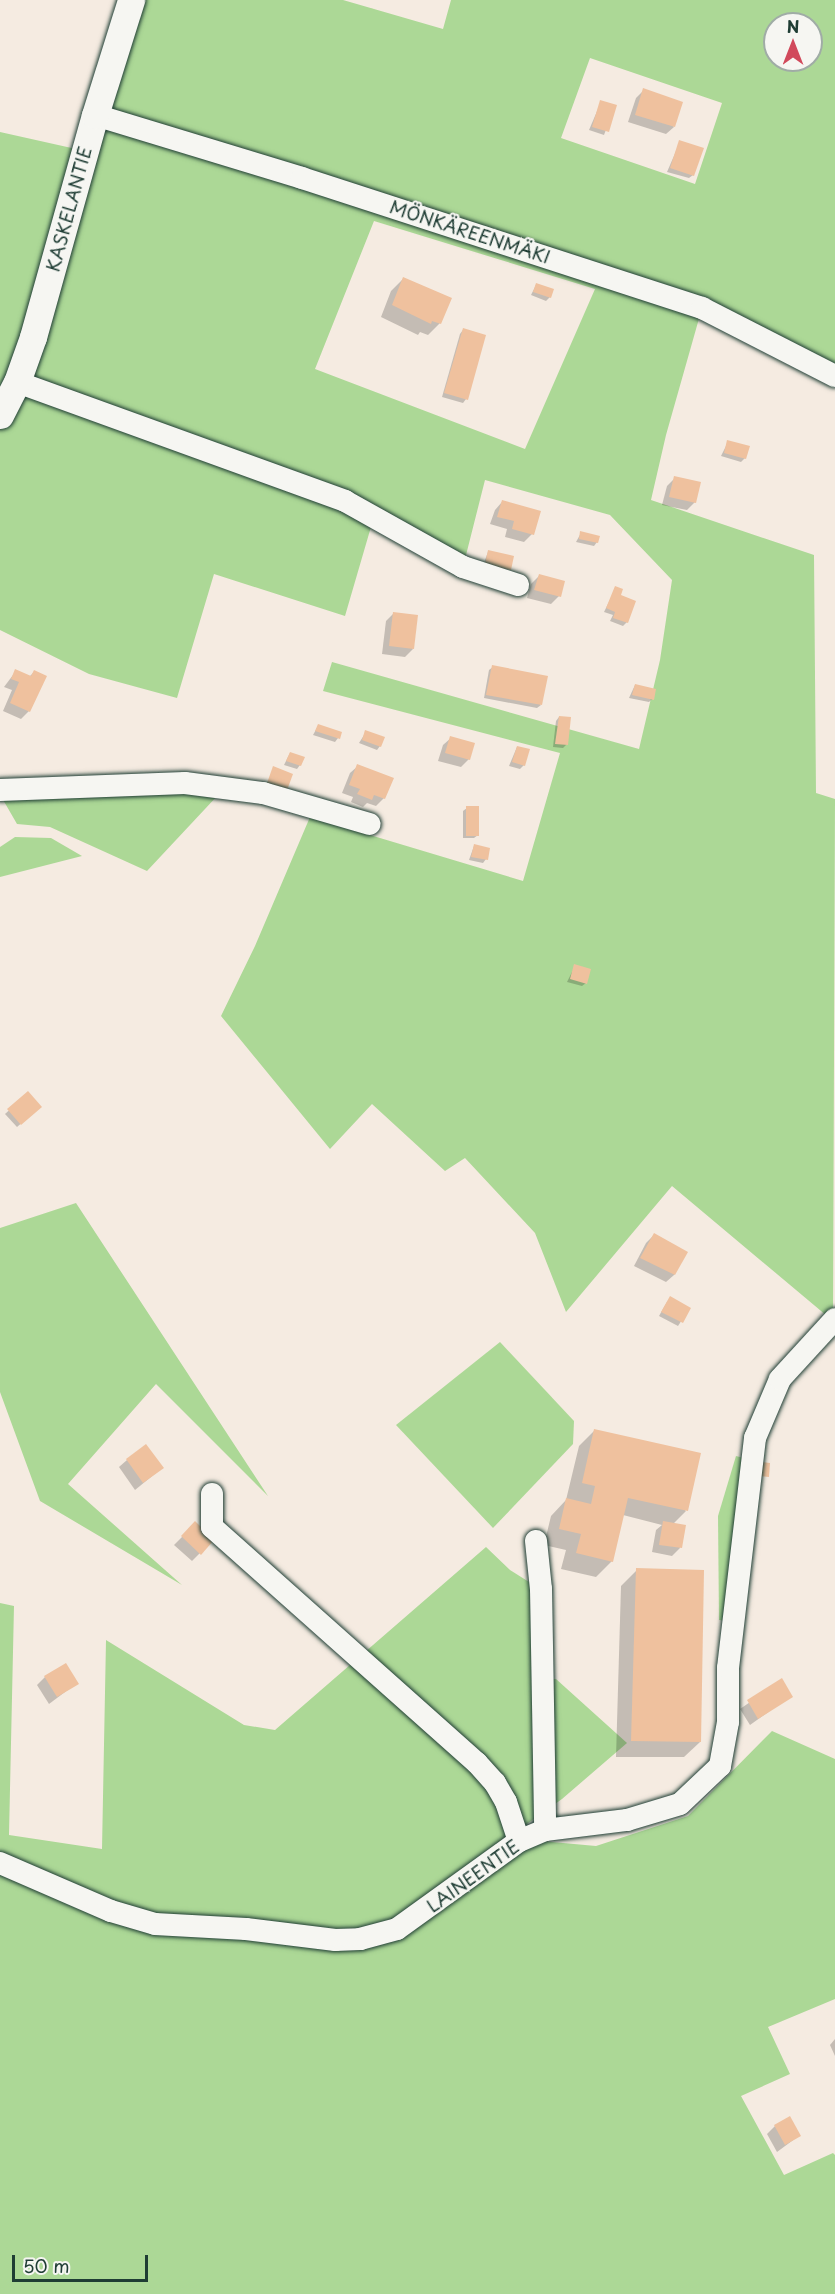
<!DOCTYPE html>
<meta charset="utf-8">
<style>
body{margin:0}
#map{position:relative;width:835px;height:2294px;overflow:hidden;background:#f5ebe1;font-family:"Playpen Sans",sans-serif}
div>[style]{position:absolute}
.green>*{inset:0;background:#acd896}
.shadow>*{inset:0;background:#0003}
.building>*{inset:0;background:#efc19e}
.roads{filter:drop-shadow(0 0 2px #1f3d34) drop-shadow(0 0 2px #1f3d34)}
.minor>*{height:22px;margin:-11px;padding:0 11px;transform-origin:11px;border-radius:11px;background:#f6f6f2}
.tertiary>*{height:27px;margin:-13.5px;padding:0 13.5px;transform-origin:13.5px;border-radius:13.5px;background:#f6f6f2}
span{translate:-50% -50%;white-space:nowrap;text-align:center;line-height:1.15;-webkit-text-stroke:4.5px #f6f6f2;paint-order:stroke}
.street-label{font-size:18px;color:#1f3d34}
.north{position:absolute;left:763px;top:12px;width:60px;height:60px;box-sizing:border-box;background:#f6f6f2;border:2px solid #a0aca6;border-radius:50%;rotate:0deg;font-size:16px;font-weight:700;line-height:24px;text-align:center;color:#1f3d34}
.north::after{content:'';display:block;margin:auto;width:21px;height:27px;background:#d1495b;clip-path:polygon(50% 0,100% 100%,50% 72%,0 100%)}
.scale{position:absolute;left:12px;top:2255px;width:136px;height:27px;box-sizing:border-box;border:3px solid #1f3d34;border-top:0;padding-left:8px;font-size:18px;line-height:21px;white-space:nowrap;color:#1f3d34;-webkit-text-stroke:4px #f6f6f2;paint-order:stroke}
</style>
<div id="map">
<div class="green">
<div style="clip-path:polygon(evenodd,131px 0,343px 0,443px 29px,451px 0,835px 0,835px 374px,702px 308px,666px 435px,651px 500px,814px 555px,816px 793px,835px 799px,833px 1321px,672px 1186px,566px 1312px,535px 1233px,465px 1158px,445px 1171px,372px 1104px,330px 1149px,221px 1016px,255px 946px,310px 817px,523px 881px,560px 753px,323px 691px,332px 662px,639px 749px,660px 660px,672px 580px,610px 515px,485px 480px,463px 567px,373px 519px,18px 382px,0 415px,0 132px,85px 151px,131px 0,775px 24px,811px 24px,811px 60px,775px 60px,775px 24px,131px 0,590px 58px,722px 103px,695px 184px,561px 138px,590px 58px,131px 0,374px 221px,595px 289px,525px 449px,315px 369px,374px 221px)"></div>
<div style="clip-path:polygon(21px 387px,373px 520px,345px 616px,214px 574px,177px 698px,89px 674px,0 630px,0 422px)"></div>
<div style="clip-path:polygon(183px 789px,219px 794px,147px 871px,50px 827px,17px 824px,2px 798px)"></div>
<div style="clip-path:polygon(15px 837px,51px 838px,82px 856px,0 877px,0 847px)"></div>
<div style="clip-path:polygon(76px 1203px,268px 1496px,156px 1384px,68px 1484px,182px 1585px,40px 1501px,0 1392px,0 1228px)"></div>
<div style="clip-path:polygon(500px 1342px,574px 1421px,573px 1444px,493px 1528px,396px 1425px)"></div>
<div style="clip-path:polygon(736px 1456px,751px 1460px,735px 1622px,719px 1620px,718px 1516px)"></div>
<div style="clip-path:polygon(486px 1547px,510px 1570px,537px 1587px,534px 1679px,556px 1679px,627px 1743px,562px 1799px,507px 1838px,596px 1846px,688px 1816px,772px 1731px,835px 1759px,835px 1999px,768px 2027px,790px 2074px,741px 2096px,784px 2175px,833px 2153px,835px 2155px,835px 2294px,0 2294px,0 1603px,14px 1606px,9px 1835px,102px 1849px,106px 1640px,244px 1725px,275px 1730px)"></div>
</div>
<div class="shadow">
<div style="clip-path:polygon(644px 90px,674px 127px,666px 134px,628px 122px,636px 98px)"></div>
<div style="clip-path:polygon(601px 102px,615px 106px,604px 135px,589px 130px)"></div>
<div style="clip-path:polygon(680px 142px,693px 175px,689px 178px,667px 172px)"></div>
<div style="clip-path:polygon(403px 279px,440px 323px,428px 335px,420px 332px,418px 335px,381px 317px,391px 291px)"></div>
<div style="clip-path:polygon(536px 285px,550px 297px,546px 301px,531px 295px)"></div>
<div style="clip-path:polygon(463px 330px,466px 399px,463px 403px,442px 397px,460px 334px)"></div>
<div style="clip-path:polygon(728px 442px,745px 458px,741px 462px,721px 456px)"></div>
<div style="clip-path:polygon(675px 478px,695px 502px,687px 510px,662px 505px,667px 486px)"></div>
<div style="clip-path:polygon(502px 502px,532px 534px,524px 542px,505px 537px,507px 529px,490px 524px,495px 510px)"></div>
<div style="clip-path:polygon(581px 533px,597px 542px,594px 546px,576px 542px)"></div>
<div style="clip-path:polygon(488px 552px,512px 557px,506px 573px,482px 568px)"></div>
<div style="clip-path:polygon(539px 576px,559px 596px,551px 604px,527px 598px,531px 584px)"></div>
<div style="clip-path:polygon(616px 588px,627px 622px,623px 626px,610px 621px,613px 615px,604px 612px)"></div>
<div style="clip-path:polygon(394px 613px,413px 649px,405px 657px,382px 654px,386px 621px)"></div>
<div style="clip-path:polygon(493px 667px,541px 705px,537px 708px,484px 698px,489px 670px)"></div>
<div style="clip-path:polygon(16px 671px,29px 677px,34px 672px,29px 711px,21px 719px,3px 711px,12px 690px,4px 687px)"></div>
<div style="clip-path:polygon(635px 685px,652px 699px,649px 702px,629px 698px)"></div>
<div style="clip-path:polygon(559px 717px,567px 744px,563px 748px,553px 747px,556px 721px)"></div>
<div style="clip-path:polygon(318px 726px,338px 738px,335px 742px,313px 735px)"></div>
<div style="clip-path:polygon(366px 732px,380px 746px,377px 750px,359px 743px)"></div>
<div style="clip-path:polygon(451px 738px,469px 759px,461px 767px,438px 761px,443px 745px)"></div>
<div style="clip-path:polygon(517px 747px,524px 765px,520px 769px,509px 766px)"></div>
<div style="clip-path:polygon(290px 753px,300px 765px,297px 769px,284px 765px)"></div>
<div style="clip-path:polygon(358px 766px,384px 798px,376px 806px,367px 803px,363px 807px,351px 802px,353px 797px,342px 793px,350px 773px)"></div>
<div style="clip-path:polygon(467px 808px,478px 835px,474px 838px,463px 838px,463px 811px)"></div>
<div style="clip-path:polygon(474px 846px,486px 859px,483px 863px,469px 860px)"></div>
<div style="clip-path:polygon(575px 966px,586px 983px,582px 986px,567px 982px)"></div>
<div style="clip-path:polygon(28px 1093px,40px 1107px,17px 1127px,5px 1114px)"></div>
<div style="clip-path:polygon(654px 1235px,686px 1252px,674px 1275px,666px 1282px,634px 1266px,646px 1243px)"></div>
<div style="clip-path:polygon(667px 1302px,689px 1309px,678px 1326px,659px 1316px)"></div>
<div style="clip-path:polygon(595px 1430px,686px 1511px,673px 1524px,680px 1548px,672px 1556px,652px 1552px,656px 1530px,662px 1525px,623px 1515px,612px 1561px,596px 1577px,561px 1569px,566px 1550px,544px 1545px,551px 1516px,566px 1500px,579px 1446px)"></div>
<div style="clip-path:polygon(127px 1460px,162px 1468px,135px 1490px,119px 1467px)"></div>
<div style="clip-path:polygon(195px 1524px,200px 1553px,192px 1561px,174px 1545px)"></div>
<div style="clip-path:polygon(637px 1570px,700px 1742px,684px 1757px,616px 1757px,621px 1586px)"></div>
<div style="clip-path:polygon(45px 1677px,77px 1683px,49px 1704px,37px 1685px)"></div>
<div style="clip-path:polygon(782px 1680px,791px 1696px,750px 1725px,740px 1709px)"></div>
<div style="clip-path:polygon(835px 2039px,835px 2056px,830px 2045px)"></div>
<div style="clip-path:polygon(775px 2126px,800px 2135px,777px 2152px,767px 2134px)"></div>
</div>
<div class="building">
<div style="clip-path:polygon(643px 88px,683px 102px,675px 127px,635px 115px)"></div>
<div style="clip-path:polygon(600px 100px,617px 105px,609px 132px,592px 127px)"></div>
<div style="clip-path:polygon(679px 140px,704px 148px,694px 176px,670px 168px)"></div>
<div style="clip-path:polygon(403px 277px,452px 298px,441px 324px,432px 321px,431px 324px,392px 305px)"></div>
<div style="clip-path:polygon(536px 283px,554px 289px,551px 298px,533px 292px)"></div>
<div style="clip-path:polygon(463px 328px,486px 335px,468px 400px,444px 393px)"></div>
<div style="clip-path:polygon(727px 440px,750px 446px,746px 459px,724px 453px)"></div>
<div style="clip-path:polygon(674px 476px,701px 482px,696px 503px,669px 497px)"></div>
<div style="clip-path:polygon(502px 500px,541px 511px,534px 535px,512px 529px,514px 521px,497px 517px)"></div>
<div style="clip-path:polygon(580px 531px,600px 536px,598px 543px,579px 539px)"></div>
<div style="clip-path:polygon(488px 550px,514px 556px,511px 570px,485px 564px)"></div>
<div style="clip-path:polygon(539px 574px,565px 581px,561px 597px,534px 590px)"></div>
<div style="clip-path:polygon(615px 586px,623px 589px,621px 595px,636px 601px,628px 623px,613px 618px,615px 612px,606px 608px)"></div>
<div style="clip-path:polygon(393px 612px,418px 615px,414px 649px,389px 646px)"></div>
<div style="clip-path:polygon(492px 665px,548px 676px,542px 705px,486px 695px)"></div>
<div style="clip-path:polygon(15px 669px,31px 676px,34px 670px,47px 676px,30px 712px,10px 703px,19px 682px,11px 679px)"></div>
<div style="clip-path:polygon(635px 684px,656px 689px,654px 700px,632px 695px)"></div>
<div style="clip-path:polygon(559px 716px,571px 717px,568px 745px,555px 744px)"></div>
<div style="clip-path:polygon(318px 724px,342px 732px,340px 739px,315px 731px)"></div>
<div style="clip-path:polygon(365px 730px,385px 737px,381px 747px,362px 740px)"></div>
<div style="clip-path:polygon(450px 736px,475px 743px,470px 760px,445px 753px)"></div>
<div style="clip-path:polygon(517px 746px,530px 749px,525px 766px,512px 762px)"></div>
<div style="clip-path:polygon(290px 752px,305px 757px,301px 766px,286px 761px)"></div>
<div style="clip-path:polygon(357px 764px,394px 778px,385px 799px,374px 795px,372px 800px,357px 794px,360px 789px,349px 785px)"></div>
<div style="clip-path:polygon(273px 766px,293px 774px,286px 793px,266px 786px)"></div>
<div style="clip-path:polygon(466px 806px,479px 806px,479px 836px,466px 836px)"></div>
<div style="clip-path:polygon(474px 844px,490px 848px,488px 860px,471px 857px)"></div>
<div style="clip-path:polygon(574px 964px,591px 969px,587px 984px,570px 979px)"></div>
<div style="clip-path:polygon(28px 1091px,42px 1107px,21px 1125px,7px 1109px)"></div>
<div style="clip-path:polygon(654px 1233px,688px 1252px,675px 1275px,640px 1258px)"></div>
<div style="clip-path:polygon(670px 1296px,691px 1308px,683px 1323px,661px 1312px)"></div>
<div style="clip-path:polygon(594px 1429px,701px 1453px,688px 1511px,628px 1498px,613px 1562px,576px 1553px,581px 1534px,559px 1529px,566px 1498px,591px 1504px,595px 1486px,582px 1483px)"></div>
<div style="clip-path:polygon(146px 1444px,164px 1468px,143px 1483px,126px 1459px)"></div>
<div style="clip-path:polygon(762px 1462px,770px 1463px,769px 1477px,760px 1476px)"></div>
<div style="clip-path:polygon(195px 1521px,214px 1540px,201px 1555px,181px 1536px)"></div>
<div style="clip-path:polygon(663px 1521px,686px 1525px,682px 1548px,659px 1545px)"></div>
<div style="clip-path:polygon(636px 1568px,704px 1570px,701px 1742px,631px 1741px)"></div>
<div style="clip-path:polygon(66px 1663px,79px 1684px,57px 1697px,44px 1676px)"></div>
<div style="clip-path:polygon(782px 1678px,793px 1697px,758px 1719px,747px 1700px)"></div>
<div style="clip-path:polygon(790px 2116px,801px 2136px,785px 2145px,774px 2125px)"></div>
</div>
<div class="roads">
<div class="minor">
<div style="left:95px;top:115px;width:216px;rotate:16.9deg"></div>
<div style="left:302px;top:178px;width:421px;rotate:18deg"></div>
<div style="left:702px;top:308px;width:149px;rotate:27.1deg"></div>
<div style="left:17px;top:382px;width:349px;rotate:19.9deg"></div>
<div style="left:345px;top:501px;width:135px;rotate:29.2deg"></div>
<div style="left:463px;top:567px;width:58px;rotate:18.1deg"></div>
<div style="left:0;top:790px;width:185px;rotate:-2.2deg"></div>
<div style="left:185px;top:783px;width:79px;rotate:7.3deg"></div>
<div style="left:263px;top:793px;width:111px;rotate:16.2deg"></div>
<div style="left:212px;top:1494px;width:33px;rotate:90deg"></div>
<div style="left:212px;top:1527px;width:355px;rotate:41.7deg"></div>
<div style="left:477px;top:1763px;width:27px;rotate:48deg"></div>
<div style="left:495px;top:1783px;width:22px;rotate:60deg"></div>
<div style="left:506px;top:1802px;width:41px;rotate:71.6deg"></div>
<div style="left:536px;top:1541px;width:48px;rotate:84.1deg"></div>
<div style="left:541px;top:1589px;width:241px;rotate:89deg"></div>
<div style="left:0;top:1863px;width:121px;rotate:23.4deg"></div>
<div style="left:111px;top:1911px;width:46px;rotate:16.5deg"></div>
<div style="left:155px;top:1924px;width:91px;rotate:3.1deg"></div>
<div style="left:246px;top:1929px;width:90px;rotate:7deg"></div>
<div style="left:335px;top:1940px;width:25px;rotate:-2deg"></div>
<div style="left:360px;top:1939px;width:38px;rotate:-15deg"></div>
<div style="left:397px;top:1929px;width:150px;rotate:-35.8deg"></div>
<div style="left:519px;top:1841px;width:28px;rotate:-23deg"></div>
<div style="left:545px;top:1830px;width:83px;rotate:-7deg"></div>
<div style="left:627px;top:1820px;width:55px;rotate:-16.8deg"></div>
<div style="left:680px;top:1804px;width:55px;rotate:-43.5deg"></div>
<div style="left:720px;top:1766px;width:45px;rotate:-79.7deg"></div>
<div style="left:728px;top:1722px;width:54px;rotate:-90deg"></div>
<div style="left:728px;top:1668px;width:232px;rotate:-83.3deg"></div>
<div style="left:755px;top:1438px;width:64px;rotate:-67deg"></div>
<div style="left:780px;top:1379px;width:81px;rotate:-47.5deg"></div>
</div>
<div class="tertiary">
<div style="left:0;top:415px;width:37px;rotate:-63deg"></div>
<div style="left:17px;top:382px;width:48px;rotate:-70.4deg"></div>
<div style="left:33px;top:337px;width:230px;rotate:-74.4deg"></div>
<div style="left:95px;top:115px;width:121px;rotate:-72.6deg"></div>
</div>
</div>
<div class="street-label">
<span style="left:69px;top:209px;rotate:-75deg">KASKELANTIE</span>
<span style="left:470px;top:232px;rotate:18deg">MÖNKÄREENMÄKI</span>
<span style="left:473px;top:1876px;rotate:-36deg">LAINEENTIE</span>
</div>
<div class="north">N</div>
<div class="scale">50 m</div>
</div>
